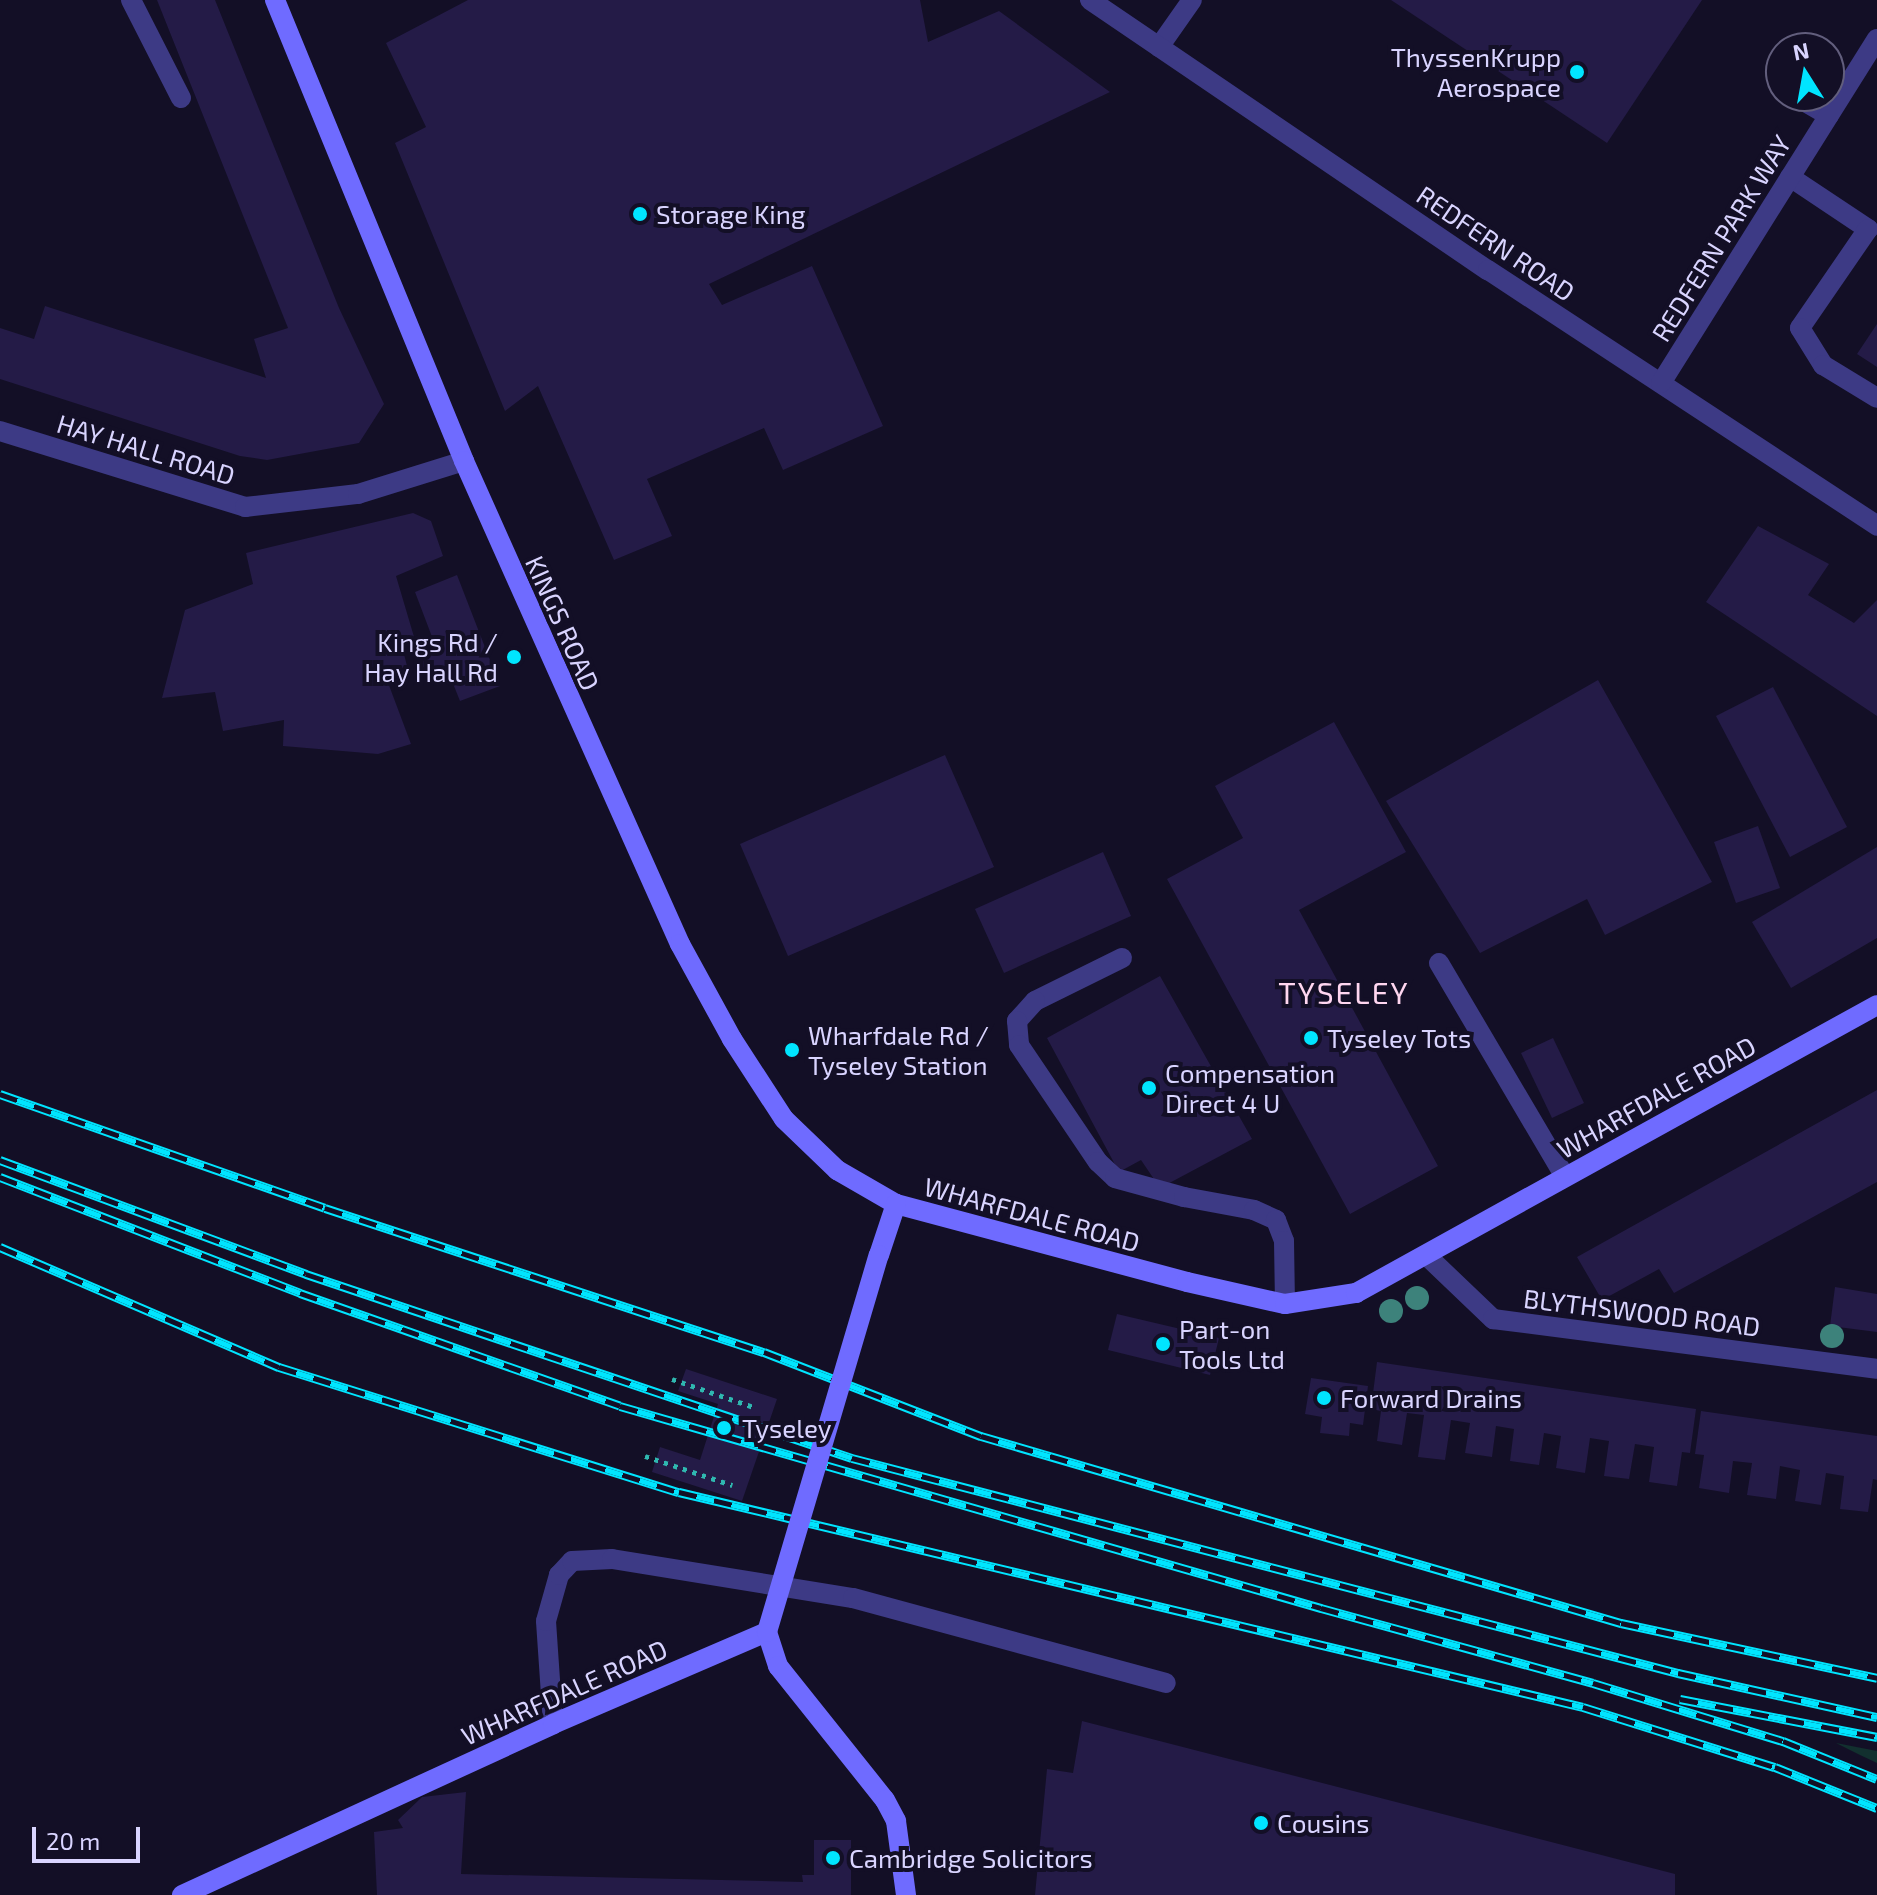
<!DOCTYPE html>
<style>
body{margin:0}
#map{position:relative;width:1877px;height:1895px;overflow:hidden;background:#130f26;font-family:"Exo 2",sans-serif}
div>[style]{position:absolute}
.green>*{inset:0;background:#12302f}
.building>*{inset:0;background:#241b47}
.path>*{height:5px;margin-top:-2.5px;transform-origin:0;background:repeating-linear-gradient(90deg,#2fb8b0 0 4px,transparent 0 10px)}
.lane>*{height:20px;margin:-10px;padding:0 10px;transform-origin:10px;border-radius:10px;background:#3d3a85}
.street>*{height:20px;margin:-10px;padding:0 10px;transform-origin:10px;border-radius:10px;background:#3d3a85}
.secondary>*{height:20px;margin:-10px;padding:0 10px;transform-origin:10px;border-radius:10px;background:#6f6bff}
.rail>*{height:9px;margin-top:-4.5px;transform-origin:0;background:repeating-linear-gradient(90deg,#130f26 0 18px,#00e5ff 0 36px);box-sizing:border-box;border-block:2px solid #00e5ff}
.secondary-bridge>*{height:20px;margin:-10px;padding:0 10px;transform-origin:10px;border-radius:10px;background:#6f6bff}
.trees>*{width:24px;height:24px;margin:-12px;border-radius:50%;background:#3d827b}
.dots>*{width:22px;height:22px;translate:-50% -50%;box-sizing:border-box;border:4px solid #130f26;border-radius:50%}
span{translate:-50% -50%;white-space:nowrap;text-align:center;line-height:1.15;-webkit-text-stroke:8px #130f26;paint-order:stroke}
.poi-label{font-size:26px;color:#d9d4ff}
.right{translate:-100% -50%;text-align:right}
.left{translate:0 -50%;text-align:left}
.street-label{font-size:26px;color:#d9d4ff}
.quarter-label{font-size:30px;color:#ffd6f0;letter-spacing:2px}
.north{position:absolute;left:1765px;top:32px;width:80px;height:80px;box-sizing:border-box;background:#130f26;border:2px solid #625e7d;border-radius:50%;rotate:349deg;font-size:22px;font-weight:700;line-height:32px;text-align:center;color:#d9d4ff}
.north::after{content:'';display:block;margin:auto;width:28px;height:36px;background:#00e5ff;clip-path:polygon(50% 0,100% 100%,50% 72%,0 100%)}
.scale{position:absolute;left:32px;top:1827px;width:108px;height:36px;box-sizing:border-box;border:4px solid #d9d4ff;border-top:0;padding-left:10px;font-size:24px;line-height:28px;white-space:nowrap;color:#d9d4ff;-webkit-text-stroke:6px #130f26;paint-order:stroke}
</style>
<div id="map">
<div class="green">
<div style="clip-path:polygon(1836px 1743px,1877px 1751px,1877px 1763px,1860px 1755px)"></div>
</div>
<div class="building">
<div style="clip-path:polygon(157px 0,215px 0,339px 308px,384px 404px,359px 443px,267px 460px,240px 456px,0 379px,0 328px,34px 339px,45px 306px,266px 378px,254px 339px,288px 328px)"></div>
<div style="clip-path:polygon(468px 0,920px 0,928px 42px,999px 11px,1110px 92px,709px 284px,722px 305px,812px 266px,883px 426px,783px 470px,764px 428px,647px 479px,672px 536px,614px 560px,538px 386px,505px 411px,395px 143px,426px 127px,386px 43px)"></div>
<div style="clip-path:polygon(1391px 0,1702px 0,1607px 143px)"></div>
<div style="clip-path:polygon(1877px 324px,1877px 367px,1857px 354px)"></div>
<div style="clip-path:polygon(413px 513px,431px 521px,443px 556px,396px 576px,417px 647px,403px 650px,409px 674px,387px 680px,411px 744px,378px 754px,283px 746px,284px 720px,223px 731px,215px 692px,162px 698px,185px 610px,253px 584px,246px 553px)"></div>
<div style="clip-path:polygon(1758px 526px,1829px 564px,1808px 595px,1854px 623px,1877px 600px,1877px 716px,1706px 602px)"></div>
<div style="clip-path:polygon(457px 575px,500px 686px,460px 701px,450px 676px,428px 685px,418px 658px,437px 650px,415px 592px)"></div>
<div style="clip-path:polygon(1598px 680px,1712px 882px,1605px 935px,1587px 899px,1480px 953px,1386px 801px)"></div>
<div style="clip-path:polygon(1773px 687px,1847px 827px,1790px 857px,1716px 716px)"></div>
<div style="clip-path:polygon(1334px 722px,1406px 852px,1299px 910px,1438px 1166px,1350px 1214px,1167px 879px,1243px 838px,1215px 786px)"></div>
<div style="clip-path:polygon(945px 755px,994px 867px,788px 956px,740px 844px)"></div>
<div style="clip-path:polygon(1758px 826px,1780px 888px,1736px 903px,1714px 842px)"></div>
<div style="clip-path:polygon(1877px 847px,1877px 938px,1791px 988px,1752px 922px)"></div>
<div style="clip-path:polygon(1103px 852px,1131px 916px,1004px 973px,975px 909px)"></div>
<div style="clip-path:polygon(1160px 976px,1252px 1139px,1160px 1188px,1141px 1160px,1119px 1172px,1047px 1038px)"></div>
<div style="clip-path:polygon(1553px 1038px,1584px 1103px,1552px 1118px,1521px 1053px)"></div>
<div style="clip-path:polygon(1877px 1090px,1877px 1182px,1674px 1293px,1659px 1269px,1602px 1300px,1577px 1257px)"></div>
<div style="clip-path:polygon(1835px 1287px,1877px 1294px,1877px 1332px,1830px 1326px)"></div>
<div style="clip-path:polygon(1117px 1314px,1219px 1338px,1210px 1375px,1108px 1350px)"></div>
<div style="clip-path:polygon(1377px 1362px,1696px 1409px,1690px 1453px,1682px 1452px,1677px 1486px,1649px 1482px,1654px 1447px,1635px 1444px,1629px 1479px,1604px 1476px,1609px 1441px,1590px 1438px,1585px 1473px,1556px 1468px,1561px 1436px,1544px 1433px,1539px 1465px,1510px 1461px,1514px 1429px,1496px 1426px,1492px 1457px,1465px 1453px,1470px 1423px,1451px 1420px,1445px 1460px,1418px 1457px,1424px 1415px,1407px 1413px,1402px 1445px,1377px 1441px,1381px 1411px,1371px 1409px)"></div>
<div style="clip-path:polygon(686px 1369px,777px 1399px,742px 1501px,652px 1472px,660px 1447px,700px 1460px,718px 1404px,678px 1391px)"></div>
<div style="clip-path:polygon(1311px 1378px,1368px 1386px,1363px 1425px,1350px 1423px,1349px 1436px,1320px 1433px,1322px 1417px,1305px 1414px)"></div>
<div style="clip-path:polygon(1701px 1411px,1877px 1436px,1877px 1480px,1873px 1479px,1868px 1512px,1840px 1509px,1844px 1476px,1826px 1473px,1821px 1505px,1795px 1501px,1800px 1470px,1780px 1466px,1776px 1499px,1747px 1495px,1752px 1463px,1733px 1461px,1729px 1493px,1699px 1488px,1704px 1455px,1695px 1454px)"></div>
<div style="clip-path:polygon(1082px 1721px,1675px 1874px,1675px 1895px,1035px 1895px,1047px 1769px,1073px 1773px)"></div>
<div style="clip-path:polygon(466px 1792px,461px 1874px,803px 1882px,802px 1875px,814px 1875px,814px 1840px,851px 1840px,851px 1895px,377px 1895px,374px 1832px,403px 1828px,398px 1820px,422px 1797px)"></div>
</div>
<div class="path">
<div style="left:672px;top:1379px;width:89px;rotate:19deg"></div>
<div style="left:645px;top:1456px;width:92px;rotate:18.4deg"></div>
</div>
<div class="lane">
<div style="left:131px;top:0;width:110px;rotate:63deg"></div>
<div style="left:1159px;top:47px;width:57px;rotate:-54.9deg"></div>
<div style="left:1795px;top:96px;width:39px;rotate:30deg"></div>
<div style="left:1790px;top:177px;width:94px;rotate:33.7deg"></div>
<div style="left:1868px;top:229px;width:120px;rotate:124.5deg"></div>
<div style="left:1800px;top:328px;width:44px;rotate:58.1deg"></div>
<div style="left:1823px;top:365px;width:63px;rotate:31.4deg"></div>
<div style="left:1122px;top:958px;width:97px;rotate:153.7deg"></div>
<div style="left:1035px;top:1001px;width:27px;rotate:132deg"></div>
<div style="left:1017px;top:1021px;width:24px;rotate:85deg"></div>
<div style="left:1019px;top:1045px;width:141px;rotate:56deg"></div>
<div style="left:1098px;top:1162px;width:23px;rotate:43deg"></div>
<div style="left:1115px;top:1178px;width:72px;rotate:15.4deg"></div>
<div style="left:1184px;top:1197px;width:71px;rotate:10.5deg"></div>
<div style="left:1254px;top:1210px;width:24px;rotate:24deg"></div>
<div style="left:1276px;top:1220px;width:22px;rotate:69deg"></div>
<div style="left:1284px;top:1241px;width:63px;rotate:89.1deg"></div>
<div style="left:1439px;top:963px;width:248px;rotate:59.5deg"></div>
<div style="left:553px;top:1724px;width:103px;rotate:-93.9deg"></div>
<div style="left:546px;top:1621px;width:48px;rotate:-74.2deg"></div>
<div style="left:559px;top:1575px;width:19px;rotate:-47deg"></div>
<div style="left:572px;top:1561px;width:40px;rotate:-2.9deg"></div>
<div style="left:612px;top:1559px;width:244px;rotate:9.2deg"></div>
<div style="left:853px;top:1598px;width:324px;rotate:15.2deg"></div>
</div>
<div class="street">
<div style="left:1090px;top:0;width:481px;rotate:34.2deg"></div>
<div style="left:1488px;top:270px;width:466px;rotate:33.3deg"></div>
<div style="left:1661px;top:383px;width:406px;rotate:-57.9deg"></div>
<div style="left:0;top:431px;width:257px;rotate:17.2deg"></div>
<div style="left:245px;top:507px;width:114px;rotate:-6.6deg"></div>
<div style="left:358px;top:494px;width:111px;rotate:-17.3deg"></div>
<div style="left:1426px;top:1255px;width:93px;rotate:43.7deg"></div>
<div style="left:1493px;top:1319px;width:387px;rotate:7.4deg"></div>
</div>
<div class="secondary">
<div style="left:275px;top:0;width:498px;rotate:67.7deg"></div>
<div style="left:464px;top:461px;width:529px;rotate:65.91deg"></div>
<div style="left:680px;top:944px;width:108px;rotate:61.3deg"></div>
<div style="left:732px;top:1039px;width:95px;rotate:57deg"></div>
<div style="left:784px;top:1119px;width:74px;rotate:43.9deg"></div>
<div style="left:837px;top:1170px;width:68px;rotate:30deg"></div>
<div style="left:896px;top:1204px;width:301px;rotate:15deg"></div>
<div style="left:1187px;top:1282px;width:100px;rotate:12.7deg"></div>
<div style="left:1285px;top:1304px;width:72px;rotate:-8.8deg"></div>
<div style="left:1356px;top:1293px;width:595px;rotate:-28.93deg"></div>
<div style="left:879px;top:1255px;width:54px;rotate:-71.6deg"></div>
<div style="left:182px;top:1895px;width:409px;rotate:-24.7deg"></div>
<div style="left:553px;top:1724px;width:233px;rotate:-23.3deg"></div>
<div style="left:767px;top:1632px;width:36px;rotate:72deg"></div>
<div style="left:778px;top:1666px;width:171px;rotate:51.4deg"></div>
<div style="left:885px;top:1800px;width:24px;rotate:62deg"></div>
<div style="left:896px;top:1821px;width:75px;rotate:82.3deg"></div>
</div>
<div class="rail">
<div style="left:0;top:1094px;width:344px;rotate:19.3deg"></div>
<div style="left:325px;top:1208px;width:462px;rotate:18.2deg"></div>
<div style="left:764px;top:1352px;width:233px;rotate:21.2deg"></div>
<div style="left:981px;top:1436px;width:667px;rotate:16.29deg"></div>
<div style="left:1621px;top:1623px;width:262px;rotate:12.1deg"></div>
<div style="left:0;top:1160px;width:327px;rotate:20.4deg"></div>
<div style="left:306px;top:1274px;width:576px;rotate:18.62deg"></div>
<div style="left:852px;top:1458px;width:854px;rotate:14.59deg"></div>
<div style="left:1678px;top:1673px;width:204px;rotate:12.5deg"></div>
<div style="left:0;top:1177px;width:322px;rotate:21.1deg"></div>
<div style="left:300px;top:1293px;width:339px;rotate:19.4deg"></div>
<div style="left:620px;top:1406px;width:730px;rotate:16.07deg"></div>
<div style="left:1321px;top:1608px;width:282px;rotate:15.4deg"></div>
<div style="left:1593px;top:1683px;width:199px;rotate:17deg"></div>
<div style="left:1783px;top:1741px;width:101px;rotate:22deg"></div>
<div style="left:0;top:1247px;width:304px;rotate:23.3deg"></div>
<div style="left:279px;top:1367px;width:419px;rotate:17.4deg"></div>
<div style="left:679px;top:1492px;width:929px;rotate:13.38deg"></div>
<div style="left:1583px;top:1707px;width:201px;rotate:17.4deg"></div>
<div style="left:1775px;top:1767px;width:110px;rotate:21.9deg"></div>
<div style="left:1680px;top:1699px;width:201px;rotate:10.9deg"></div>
</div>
<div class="secondary-bridge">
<div style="left:767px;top:1632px;width:393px;rotate:-73.5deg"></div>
</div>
<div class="trees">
<div style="left:1417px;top:1298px"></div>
<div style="left:1391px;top:1311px"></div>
<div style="left:1832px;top:1336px"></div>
</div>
<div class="dots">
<div style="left:1577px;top:72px;background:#00e5ff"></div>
<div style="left:640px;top:214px;background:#00e5ff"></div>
<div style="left:514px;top:657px;background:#00e5ff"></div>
<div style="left:1311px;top:1038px;background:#00e5ff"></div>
<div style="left:792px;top:1050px;background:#00e5ff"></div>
<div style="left:1149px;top:1088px;background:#00e5ff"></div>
<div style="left:1163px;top:1344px;background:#00e5ff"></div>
<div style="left:1324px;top:1398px;background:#00e5ff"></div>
<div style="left:724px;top:1428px;background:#00e5ff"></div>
<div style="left:1261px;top:1823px;background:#00e5ff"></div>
<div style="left:833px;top:1858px;background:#00e5ff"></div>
</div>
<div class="poi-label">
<span class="right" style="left:1561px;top:72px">ThyssenKrupp<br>Aerospace</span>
<span class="left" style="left:656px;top:214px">Storage King</span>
<span class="right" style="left:498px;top:657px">Kings Rd /<br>Hay Hall Rd</span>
<span class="left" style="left:808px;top:1050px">Wharfdale Rd /<br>Tyseley Station</span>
<span class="left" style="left:1327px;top:1038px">Tyseley Tots</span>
<span class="left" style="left:1165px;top:1088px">Compensation<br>Direct 4 U</span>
<span class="left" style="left:1179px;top:1344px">Part-on<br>Tools Ltd</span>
<span class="left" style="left:1340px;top:1398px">Forward Drains</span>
<span class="left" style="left:742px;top:1428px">Tyseley</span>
<span class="left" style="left:1277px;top:1823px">Cousins</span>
<span class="left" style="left:849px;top:1858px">Cambridge Solicitors</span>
</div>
<div class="street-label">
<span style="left:1721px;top:238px;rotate:-58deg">REDFERN PARK WAY</span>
<span style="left:1496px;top:243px;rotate:34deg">REDFERN ROAD</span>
<span style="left:146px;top:449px;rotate:17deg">HAY HALL ROAD</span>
<span style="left:563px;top:623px;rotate:66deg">KINGS ROAD</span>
<span style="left:1656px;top:1097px;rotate:-29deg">WHARFDALE ROAD</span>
<span style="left:1032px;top:1214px;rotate:15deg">WHARFDALE ROAD</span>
<span style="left:1642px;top:1312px;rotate:7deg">BLYTHSWOOD ROAD</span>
<span style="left:564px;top:1692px;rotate:-24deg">WHARFDALE ROAD</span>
</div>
<div class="quarter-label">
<span style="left:1344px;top:992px">TYSELEY</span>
</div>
<div class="north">N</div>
<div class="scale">20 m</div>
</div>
